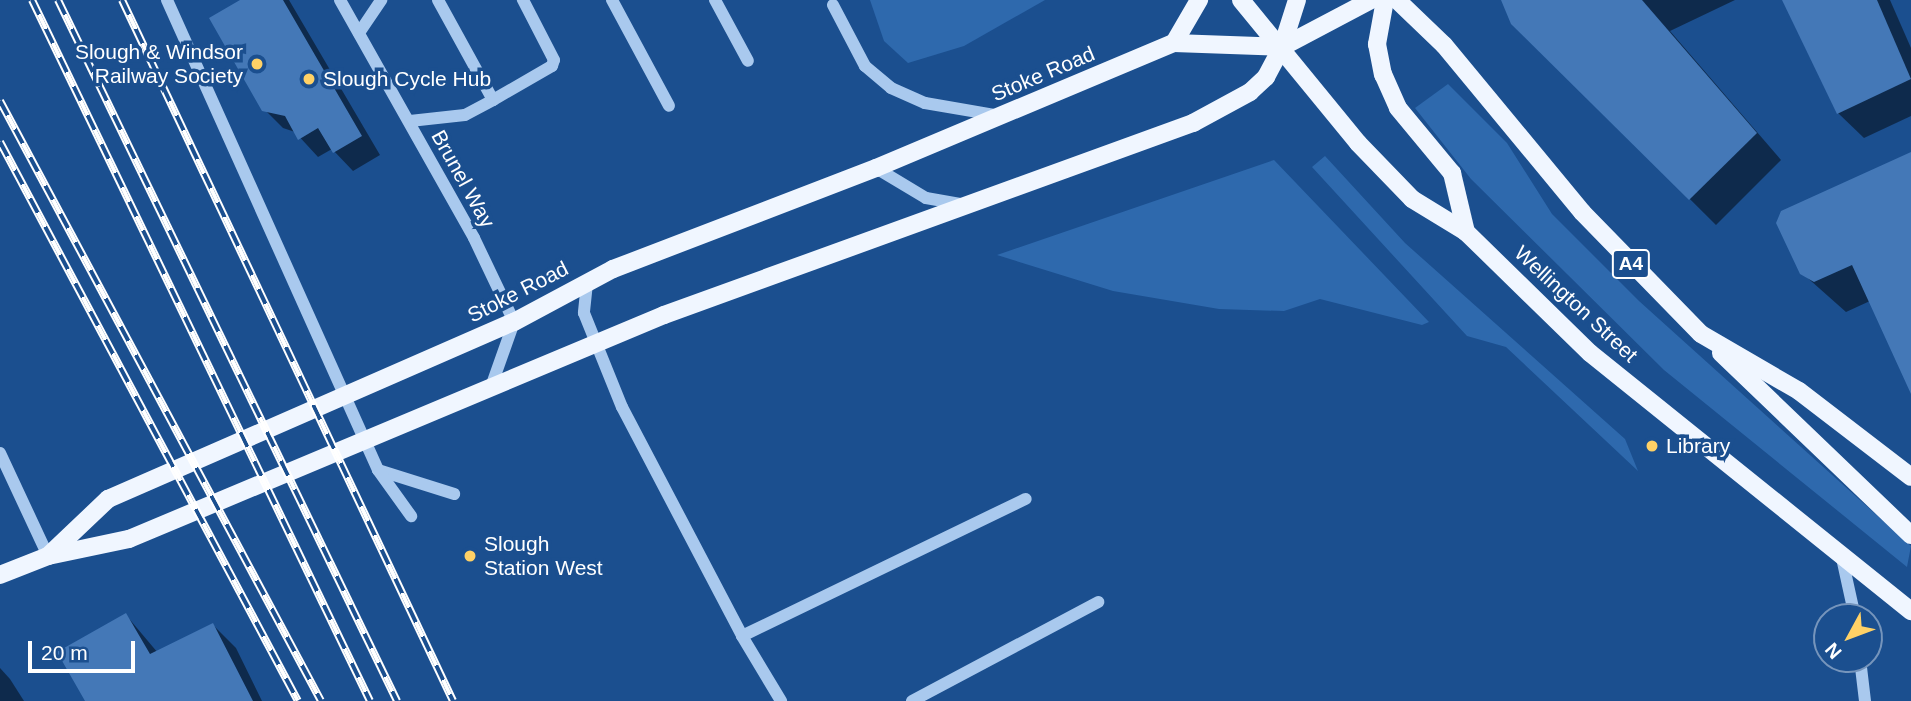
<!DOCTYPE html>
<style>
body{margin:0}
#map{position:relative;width:1911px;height:701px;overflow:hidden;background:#1b4f8f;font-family:Arial,sans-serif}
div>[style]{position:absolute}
.green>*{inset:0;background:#2e69ad}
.shadow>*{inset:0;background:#0007}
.building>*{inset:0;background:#4478b7}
.minor>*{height:12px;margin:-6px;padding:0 6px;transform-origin:6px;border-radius:6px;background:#a9c9ee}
.major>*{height:18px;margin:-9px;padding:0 9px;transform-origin:9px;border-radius:9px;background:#f0f6ff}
.rail>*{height:8px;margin-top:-4px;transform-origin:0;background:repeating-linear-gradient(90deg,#1b4f8f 0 16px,#fff 0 32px);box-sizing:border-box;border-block:2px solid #fff}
.dots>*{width:19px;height:19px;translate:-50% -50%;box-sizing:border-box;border:4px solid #1b4f8f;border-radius:50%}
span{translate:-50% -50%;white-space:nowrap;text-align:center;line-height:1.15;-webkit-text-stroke:7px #1b4f8f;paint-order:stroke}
.shield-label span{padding:2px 5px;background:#1b4f8f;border:2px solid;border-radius:5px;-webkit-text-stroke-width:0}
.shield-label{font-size:19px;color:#fff;font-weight:700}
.poi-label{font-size:21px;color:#fff}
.right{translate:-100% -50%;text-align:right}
.left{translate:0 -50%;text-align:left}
.street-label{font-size:21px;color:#fff}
.north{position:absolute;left:1813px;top:603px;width:70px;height:70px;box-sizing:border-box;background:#1b4f8f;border:2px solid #7695bc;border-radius:50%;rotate:229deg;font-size:19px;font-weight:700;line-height:28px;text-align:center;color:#fff}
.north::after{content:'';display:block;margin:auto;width:24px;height:32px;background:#ffd166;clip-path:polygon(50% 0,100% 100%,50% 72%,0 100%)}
.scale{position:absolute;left:28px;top:641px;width:107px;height:32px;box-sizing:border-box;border:4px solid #fff;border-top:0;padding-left:9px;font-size:21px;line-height:24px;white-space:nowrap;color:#fff;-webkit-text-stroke:5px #1b4f8f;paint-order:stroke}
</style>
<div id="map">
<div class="green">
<div style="clip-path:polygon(870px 0,1045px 0,964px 46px,908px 63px,884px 41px)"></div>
<div style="clip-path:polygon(1448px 84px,1507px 143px,1552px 214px,1639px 301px,1911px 546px,1907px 567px,1664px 370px,1471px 179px,1415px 108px)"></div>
<div style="clip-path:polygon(1325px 156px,1405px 243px,1625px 439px,1638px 471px,1506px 347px,1467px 336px,1312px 167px)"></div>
<div style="clip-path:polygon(1274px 160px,1429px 322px,1422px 325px,1320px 299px,1284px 311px,1219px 309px,1113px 291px,997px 255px)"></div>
</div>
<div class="shadow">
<div style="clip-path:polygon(243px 0,289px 0,380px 155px,353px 171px,332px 149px,318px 157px,295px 132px,283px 128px,264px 109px)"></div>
<div style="clip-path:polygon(1512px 0,1735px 0,1670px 31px,1781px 160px,1716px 225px,1513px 23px)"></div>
<div style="clip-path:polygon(1784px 0,1890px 0,1911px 48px,1911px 116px,1864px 138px,1838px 113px)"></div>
<div style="clip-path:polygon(1911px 154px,1911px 385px,1870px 301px,1846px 312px,1802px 273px)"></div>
<div style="clip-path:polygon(126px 615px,158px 653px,213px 625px,236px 648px,262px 701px,87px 701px)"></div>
<div style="clip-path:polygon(0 668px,10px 679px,24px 701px,0 701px)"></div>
</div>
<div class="building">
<div style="clip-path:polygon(240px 0,283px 0,362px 136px,333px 153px,318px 128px,298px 140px,285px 116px,262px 111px,209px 18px)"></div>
<div style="clip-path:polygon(1501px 0,1642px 0,1757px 133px,1689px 200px,1511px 24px)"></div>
<div style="clip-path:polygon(1782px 0,1877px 0,1911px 79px,1837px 114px)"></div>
<div style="clip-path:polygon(1911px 152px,1911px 394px,1852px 265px,1814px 282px,1800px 274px,1776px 223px,1781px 211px)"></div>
<div style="clip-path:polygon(126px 613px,150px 654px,213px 623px,253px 701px,85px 701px,57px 652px)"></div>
</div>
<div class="minor">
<div style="left:167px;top:0;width:515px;rotate:65.82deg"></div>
<div style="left:378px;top:470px;width:80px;rotate:17.5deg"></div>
<div style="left:340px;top:0;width:273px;rotate:60.6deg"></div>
<div style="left:474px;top:238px;width:93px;rotate:64.5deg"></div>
<div style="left:514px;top:322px;width:66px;rotate:109.5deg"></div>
<div style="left:438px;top:0;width:114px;rotate:61.2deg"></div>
<div style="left:493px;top:100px;width:68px;rotate:-30deg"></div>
<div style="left:552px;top:66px;width:6px;rotate:-72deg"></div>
<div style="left:554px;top:60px;width:68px;rotate:-117.3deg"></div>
<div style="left:612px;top:0;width:120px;rotate:61.7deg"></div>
<div style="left:715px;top:0;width:69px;rotate:61.6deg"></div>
<div style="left:833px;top:5px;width:69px;rotate:62.3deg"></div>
<div style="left:865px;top:66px;width:34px;rotate:40deg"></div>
<div style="left:891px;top:88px;width:37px;rotate:24deg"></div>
<div style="left:925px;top:103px;width:76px;rotate:9.8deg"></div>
<div style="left:359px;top:33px;width:40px;rotate:-56deg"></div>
<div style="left:410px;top:121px;width:55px;rotate:-6.2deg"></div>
<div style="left:465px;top:115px;width:32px;rotate:-28deg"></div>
<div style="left:876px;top:168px;width:58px;rotate:31deg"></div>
<div style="left:926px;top:198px;width:36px;rotate:10deg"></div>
<div style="left:587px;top:283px;width:30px;rotate:96deg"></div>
<div style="left:584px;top:313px;width:101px;rotate:68deg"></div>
<div style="left:622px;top:407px;width:259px;rotate:62.3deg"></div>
<div style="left:742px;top:636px;width:76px;rotate:59deg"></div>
<div style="left:0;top:453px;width:114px;rotate:65deg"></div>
<div style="left:378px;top:470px;width:57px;rotate:54.3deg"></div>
<div style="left:1842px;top:558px;width:60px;rotate:77.6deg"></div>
<div style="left:742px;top:636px;width:315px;rotate:-25.8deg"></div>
<div style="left:1860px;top:659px;width:42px;rotate:83.2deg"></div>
<div style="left:912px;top:701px;width:211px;rotate:-28deg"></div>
</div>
<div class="major">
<div style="left:1241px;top:0;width:185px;rotate:50.7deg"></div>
<div style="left:1358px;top:143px;width:78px;rotate:46deg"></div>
<div style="left:1412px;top:199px;width:63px;rotate:31.4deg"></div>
<div style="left:1466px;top:232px;width:173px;rotate:44.3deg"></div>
<div style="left:1590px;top:353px;width:412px;rotate:38.8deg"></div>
<div style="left:1385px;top:0;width:45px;rotate:100.3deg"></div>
<div style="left:1377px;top:44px;width:31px;rotate:79deg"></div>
<div style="left:1383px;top:74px;width:37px;rotate:66deg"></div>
<div style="left:1398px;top:108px;width:85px;rotate:50.3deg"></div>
<div style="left:1452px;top:173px;width:61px;rotate:76.7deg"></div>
<div style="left:1397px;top:0;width:65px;rotate:43.8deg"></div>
<div style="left:1444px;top:45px;width:217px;rotate:50.4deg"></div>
<div style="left:1582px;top:212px;width:170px;rotate:45.7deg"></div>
<div style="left:1701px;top:334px;width:113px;rotate:30.2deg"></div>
<div style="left:1799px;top:391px;width:141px;rotate:37.5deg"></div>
<div style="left:1174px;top:43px;width:50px;rotate:-59.8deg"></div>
<div style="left:1282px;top:47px;width:101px;rotate:-27.8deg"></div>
<div style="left:1721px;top:353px;width:263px;rotate:43.8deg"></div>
<div style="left:48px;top:556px;width:83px;rotate:-43.5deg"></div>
<div style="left:108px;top:499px;width:443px;rotate:-23.6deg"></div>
<div style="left:514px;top:322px;width:112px;rotate:-28.2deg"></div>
<div style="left:613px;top:269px;width:282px;rotate:-21deg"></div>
<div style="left:876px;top:168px;width:323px;rotate:-22.8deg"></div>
<div style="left:1174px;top:43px;width:108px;rotate:2.1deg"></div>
<div style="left:0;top:575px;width:52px;rotate:-21.6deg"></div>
<div style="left:48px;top:556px;width:83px;rotate:-11.9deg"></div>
<div style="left:129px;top:539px;width:580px;rotate:-22.72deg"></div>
<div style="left:664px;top:315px;width:563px;rotate:-19.95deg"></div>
<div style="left:1193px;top:123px;width:65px;rotate:-28.5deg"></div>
<div style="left:1250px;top:92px;width:22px;rotate:-43deg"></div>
<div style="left:1266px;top:77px;width:34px;rotate:-62deg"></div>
<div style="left:1282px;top:47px;width:49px;rotate:-72.3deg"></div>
</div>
<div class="rail">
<div style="left:32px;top:0;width:778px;rotate:64.26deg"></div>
<div style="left:58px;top:0;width:779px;rotate:64.19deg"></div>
<div style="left:122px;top:0;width:775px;rotate:64.72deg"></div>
<div style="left:0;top:101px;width:680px;rotate:61.85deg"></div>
<div style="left:0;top:142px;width:633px;rotate:61.94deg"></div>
</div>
<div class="dots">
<div style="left:257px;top:64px;background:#ffd166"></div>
<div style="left:309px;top:79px;background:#ffd166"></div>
<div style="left:1652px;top:446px;background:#ffd166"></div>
<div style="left:470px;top:556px;background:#ffd166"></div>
</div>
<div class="shield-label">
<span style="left:1631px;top:264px">A4</span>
</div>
<div class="poi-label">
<span class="right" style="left:243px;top:64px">Slough &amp; Windsor<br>Railway Society</span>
<span class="left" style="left:323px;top:79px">Slough Cycle Hub</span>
<span class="left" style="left:1666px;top:446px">Library</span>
<span class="left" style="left:484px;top:556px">Slough<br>Station West</span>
</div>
<div class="street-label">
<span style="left:1043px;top:74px;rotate:-23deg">Stoke Road</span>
<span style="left:463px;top:179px;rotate:61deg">Brunel Way</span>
<span style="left:518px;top:292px;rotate:-27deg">Stoke Road</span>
<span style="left:1576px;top:304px;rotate:43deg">Wellington Street</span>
</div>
<div class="north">N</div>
<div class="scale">20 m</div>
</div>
